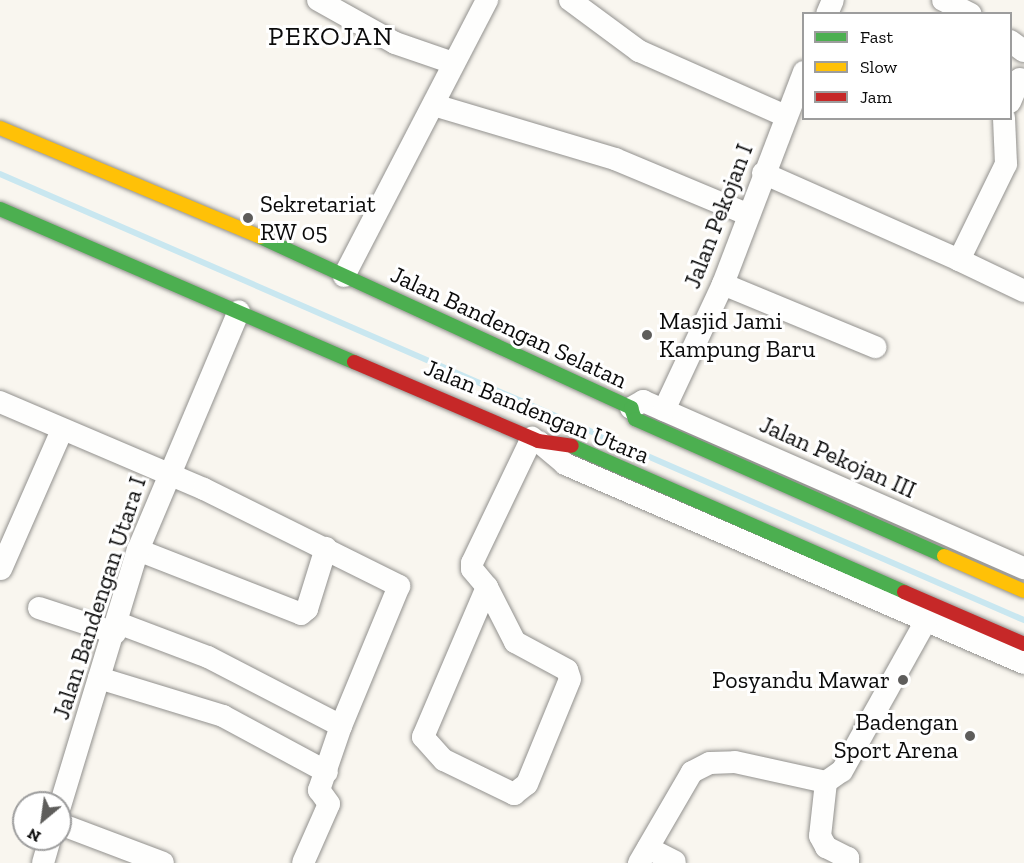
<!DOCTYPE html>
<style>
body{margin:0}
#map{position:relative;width:1024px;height:863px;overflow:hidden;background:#f9f6ef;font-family:"Zilla Slab",serif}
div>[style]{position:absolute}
.stream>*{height:6px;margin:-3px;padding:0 3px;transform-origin:3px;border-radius:3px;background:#c9e7f0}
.roads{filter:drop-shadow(0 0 2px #92918e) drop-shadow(0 0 2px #92918e)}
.street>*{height:22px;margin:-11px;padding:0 11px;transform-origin:11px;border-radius:11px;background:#fefefd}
.fast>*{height:14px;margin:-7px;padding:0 7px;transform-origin:7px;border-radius:7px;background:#4caf50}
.slow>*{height:14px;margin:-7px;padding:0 7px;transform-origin:7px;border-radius:7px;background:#ffc107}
.jam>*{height:14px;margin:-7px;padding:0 7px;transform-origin:7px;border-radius:7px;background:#c62828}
.dots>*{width:16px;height:16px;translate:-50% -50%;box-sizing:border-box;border:3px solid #fff;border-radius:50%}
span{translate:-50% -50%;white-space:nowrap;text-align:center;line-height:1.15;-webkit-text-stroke:6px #fff;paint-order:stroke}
.poi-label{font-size:24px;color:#0b0b0b}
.left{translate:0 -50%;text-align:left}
.right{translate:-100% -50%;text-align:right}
.street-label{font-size:24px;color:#0b0b0b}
.quarter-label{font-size:27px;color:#0b0b0b;letter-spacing:1.5px}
.legend{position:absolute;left:802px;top:12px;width:210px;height:108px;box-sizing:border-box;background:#fff;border:2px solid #9d9d9d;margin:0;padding:8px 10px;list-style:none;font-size:18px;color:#0b0b0b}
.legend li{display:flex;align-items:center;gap:12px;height:30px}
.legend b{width:30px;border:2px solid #9d9d9d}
.north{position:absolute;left:12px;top:791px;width:60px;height:60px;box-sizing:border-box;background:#fff;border:2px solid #9d9d9d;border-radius:50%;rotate:209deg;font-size:16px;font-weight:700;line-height:24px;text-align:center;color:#0b0b0b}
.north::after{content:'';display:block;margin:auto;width:21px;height:27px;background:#5e5d5b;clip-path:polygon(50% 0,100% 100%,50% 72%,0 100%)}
</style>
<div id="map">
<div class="stream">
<div style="left:0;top:174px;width:1117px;rotate:23.54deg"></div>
</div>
<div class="roads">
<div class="street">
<div style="left:318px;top:0;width:88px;rotate:29.2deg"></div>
<div style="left:395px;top:43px;width:61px;rotate:19deg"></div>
<div style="left:570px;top:0;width:86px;rotate:36.5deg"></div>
<div style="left:639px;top:51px;width:161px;rotate:23.9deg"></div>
<div style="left:943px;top:0;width:31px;rotate:27deg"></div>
<div style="left:827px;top:14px;width:15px;rotate:-67deg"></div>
<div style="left:1010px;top:41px;width:17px;rotate:36deg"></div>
<div style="left:1010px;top:102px;width:25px;rotate:-67deg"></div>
<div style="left:434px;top:105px;width:189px;rotate:16.6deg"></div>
<div style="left:615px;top:159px;width:145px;rotate:22.7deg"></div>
<div style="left:763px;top:173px;width:214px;rotate:23.9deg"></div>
<div style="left:959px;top:260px;width:107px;rotate:-63.9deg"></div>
<div style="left:1006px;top:164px;width:46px;rotate:-92.5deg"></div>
<div style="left:959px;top:260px;width:72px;rotate:25.5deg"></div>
<div style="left:344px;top:276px;width:311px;rotate:-62.6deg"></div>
<div style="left:723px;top:284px;width:165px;rotate:22.5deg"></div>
<div style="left:0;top:402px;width:222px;rotate:23.1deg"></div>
<div style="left:204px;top:489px;width:218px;rotate:26.4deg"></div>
<div style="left:399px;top:586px;width:152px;rotate:112.5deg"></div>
<div style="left:341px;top:726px;width:68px;rotate:109deg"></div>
<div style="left:319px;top:790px;width:17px;rotate:54deg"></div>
<div style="left:329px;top:804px;width:64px;rotate:113.8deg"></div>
<div style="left:631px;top:408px;width:14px;rotate:-30deg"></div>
<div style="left:643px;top:401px;width:416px;rotate:23.7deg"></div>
<div style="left:664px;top:410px;width:139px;rotate:-64.9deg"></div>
<div style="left:723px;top:284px;width:227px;rotate:-69.1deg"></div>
<div style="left:539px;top:442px;width:34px;rotate:40deg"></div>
<div style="left:565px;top:464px;width:500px;rotate:23.44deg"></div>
<div style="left:138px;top:550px;width:175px;rotate:21.4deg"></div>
<div style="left:301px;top:614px;width:8px;rotate:-40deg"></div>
<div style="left:307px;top:609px;width:64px;rotate:-72.7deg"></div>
<div style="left:1px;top:569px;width:152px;rotate:-66.3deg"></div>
<div style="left:487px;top:587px;width:163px;rotate:113.1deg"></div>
<div style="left:423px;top:737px;width:31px;rotate:48deg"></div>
<div style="left:444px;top:760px;width:78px;rotate:25.9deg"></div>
<div style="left:514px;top:794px;width:16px;rotate:-38deg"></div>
<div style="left:527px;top:784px;width:113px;rotate:-67.7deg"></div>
<div style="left:570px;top:679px;width:9px;rotate:-108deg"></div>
<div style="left:567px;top:670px;width:59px;rotate:-151.7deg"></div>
<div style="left:515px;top:642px;width:62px;rotate:-117deg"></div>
<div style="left:487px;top:587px;width:23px;rotate:-130deg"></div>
<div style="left:472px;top:569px;width:6px;rotate:-90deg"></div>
<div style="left:472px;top:563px;width:139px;rotate:-64.4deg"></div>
<div style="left:39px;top:608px;width:80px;rotate:18.2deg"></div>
<div style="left:118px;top:623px;width:96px;rotate:20.7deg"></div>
<div style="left:208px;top:657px;width:150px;rotate:27.4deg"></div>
<div style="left:99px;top:678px;width:130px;rotate:17deg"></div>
<div style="left:223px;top:716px;width:118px;rotate:28.3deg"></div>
<div style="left:826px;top:782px;width:54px;rotate:96.3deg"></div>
<div style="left:820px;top:836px;width:13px;rotate:61deg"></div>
<div style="left:826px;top:847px;width:25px;rotate:27deg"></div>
<div style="left:848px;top:858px;width:5px;rotate:90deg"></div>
<div style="left:60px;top:806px;width:268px;rotate:-73.1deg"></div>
<div style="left:138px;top:550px;width:259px;rotate:-67.1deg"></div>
<div style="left:60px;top:824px;width:110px;rotate:20.7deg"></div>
<div style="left:648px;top:848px;width:30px;rotate:27deg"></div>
<div style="left:43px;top:863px;width:25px;rotate:-74deg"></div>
<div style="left:639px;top:863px;width:105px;rotate:-59.8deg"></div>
<div style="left:692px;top:772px;width:20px;rotate:-27deg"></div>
<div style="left:710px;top:763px;width:25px;rotate:-2deg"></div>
<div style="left:735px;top:762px;width:93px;rotate:12.4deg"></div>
<div style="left:826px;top:782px;width:19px;rotate:-35deg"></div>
<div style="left:842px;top:771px;width:172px;rotate:-60.8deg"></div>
</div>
<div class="fast">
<div style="left:0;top:209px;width:386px;rotate:23.4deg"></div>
<div style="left:260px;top:237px;width:409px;rotate:24.7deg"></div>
<div style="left:631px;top:408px;width:12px;rotate:70deg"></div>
<div style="left:635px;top:419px;width:338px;rotate:23.9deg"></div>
<div style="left:572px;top:446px;width:363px;rotate:23.7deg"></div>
</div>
<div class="slow">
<div style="left:0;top:128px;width:282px;rotate:22.7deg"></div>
<div style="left:944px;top:556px;width:87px;rotate:23.6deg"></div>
</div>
<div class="jam">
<div style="left:354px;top:362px;width:200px;rotate:23.2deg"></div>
<div style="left:538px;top:441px;width:34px;rotate:8deg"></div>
<div style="left:904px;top:592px;width:131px;rotate:23.4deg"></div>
</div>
</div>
<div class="dots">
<div style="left:248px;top:218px;background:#5e5d5b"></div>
<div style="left:647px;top:335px;background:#5e5d5b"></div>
<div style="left:903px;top:680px;background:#5e5d5b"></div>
<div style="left:970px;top:736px;background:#5e5d5b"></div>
</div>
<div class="poi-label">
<span class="left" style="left:260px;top:218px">Sekretariat<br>RW 05</span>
<span class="left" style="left:659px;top:335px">Masjid Jami<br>Kampung Baru</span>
<span class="right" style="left:890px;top:680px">Posyandu Mawar</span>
<span class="right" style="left:958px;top:736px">Badengan<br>Sport Arena</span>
</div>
<div class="street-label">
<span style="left:718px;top:216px;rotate:-69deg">Jalan Pekojan I</span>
<span style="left:509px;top:327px;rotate:25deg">Jalan Bandengan Selatan</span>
<span style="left:537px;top:411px;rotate:22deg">Jalan Bandengan Utara</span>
<span style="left:838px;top:457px;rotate:24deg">Jalan Pekojan III</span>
<span style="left:99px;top:598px;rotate:-72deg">Jalan Bandengan Utara I</span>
</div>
<div class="quarter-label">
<span style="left:331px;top:37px">PEKOJAN</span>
</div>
<ul class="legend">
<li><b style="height:8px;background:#4caf50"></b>Fast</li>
<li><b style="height:8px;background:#ffc107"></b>Slow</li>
<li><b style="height:8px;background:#c62828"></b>Jam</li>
</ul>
<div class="north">N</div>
</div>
